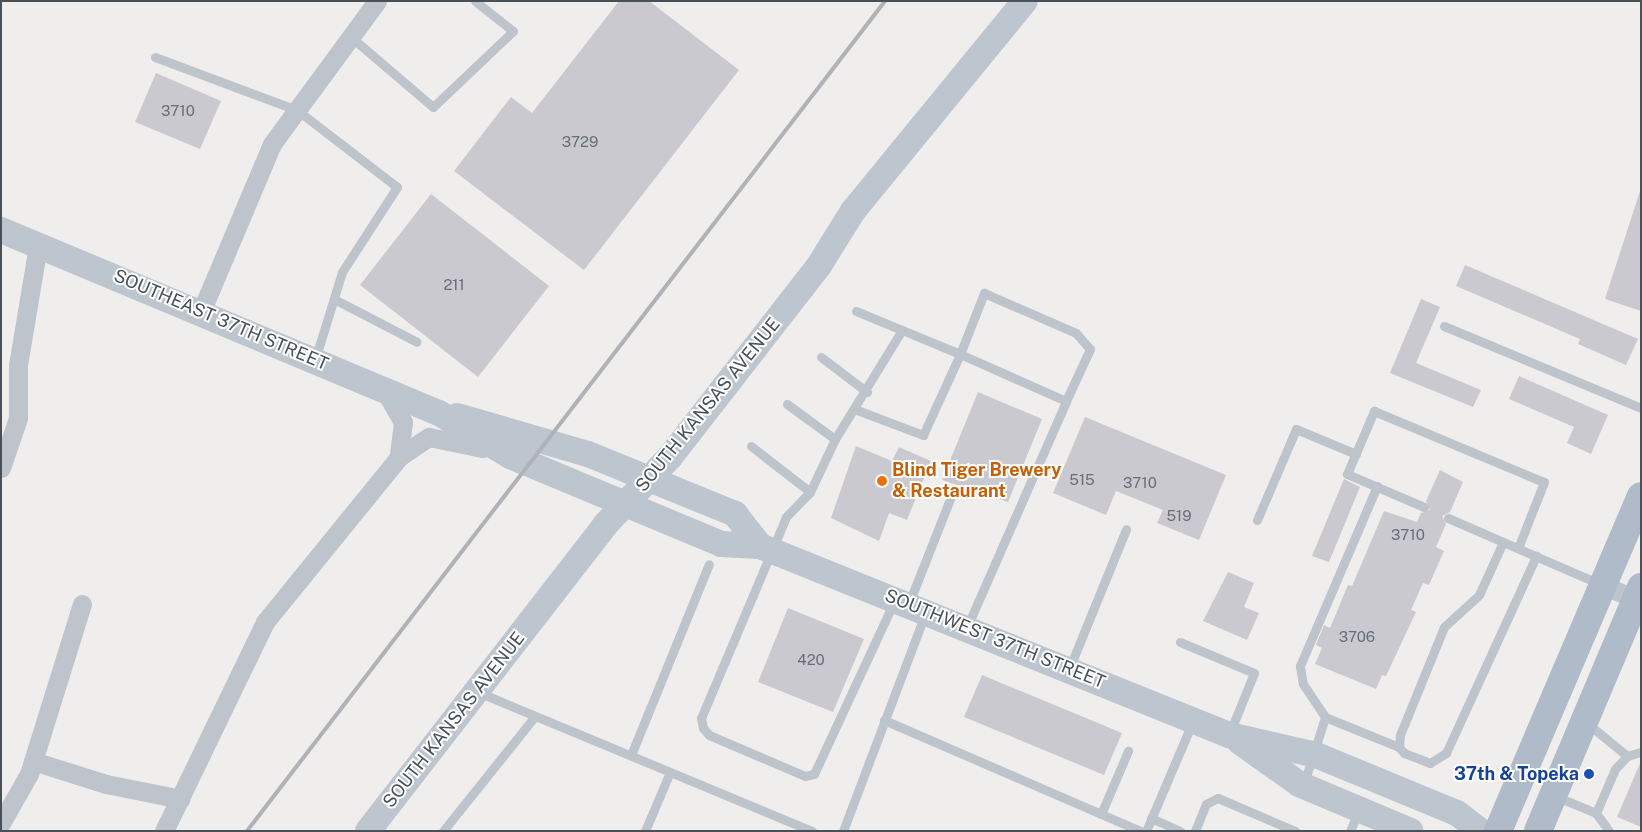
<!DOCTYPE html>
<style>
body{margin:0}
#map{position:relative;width:1642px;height:832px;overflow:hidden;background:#f0eded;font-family:"Public Sans",sans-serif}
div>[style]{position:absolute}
.building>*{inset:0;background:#c9c9cf}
.service>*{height:9px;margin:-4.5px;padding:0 4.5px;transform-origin:4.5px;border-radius:4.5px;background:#bdc4cb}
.minor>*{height:19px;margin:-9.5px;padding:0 9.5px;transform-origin:9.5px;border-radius:9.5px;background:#bdc4cb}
.secondary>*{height:26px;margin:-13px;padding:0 13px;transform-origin:13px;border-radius:13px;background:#bdc5cf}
.primary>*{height:28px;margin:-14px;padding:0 14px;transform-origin:14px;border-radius:14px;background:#b0bbc9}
.rail>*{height:4px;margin:-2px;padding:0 2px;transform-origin:2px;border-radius:2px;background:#b0b2b7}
.dots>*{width:14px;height:14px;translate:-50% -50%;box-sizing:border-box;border:2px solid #fff;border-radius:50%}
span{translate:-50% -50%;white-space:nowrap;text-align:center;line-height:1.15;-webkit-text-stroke:4px #fff;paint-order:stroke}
.number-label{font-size:15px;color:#686e76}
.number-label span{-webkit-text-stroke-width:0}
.street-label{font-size:18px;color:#485058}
.food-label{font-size:18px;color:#c56008;font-weight:700}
.left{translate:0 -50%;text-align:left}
.transit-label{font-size:18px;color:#164399;font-weight:700}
.right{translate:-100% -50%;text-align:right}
.frame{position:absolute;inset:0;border:2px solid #485058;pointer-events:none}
</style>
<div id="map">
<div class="building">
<div style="clip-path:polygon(619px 1px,649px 1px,739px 70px,584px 270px,454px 171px,511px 97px,532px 113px)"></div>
<div style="clip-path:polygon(156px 73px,221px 101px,200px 149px,135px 122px)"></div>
<div style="clip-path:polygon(1640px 191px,1641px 191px,1641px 311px,1605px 299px)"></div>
<div style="clip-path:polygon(431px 194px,549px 286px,478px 377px,360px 285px)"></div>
<div style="clip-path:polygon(1465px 265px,1638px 339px,1626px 365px,1578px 344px,1580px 339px,1456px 286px)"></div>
<div style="clip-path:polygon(1421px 299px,1440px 307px,1416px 363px,1481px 390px,1473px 407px,1390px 373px)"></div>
<div style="clip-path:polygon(1519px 376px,1608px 415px,1591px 454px,1567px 443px,1574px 427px,1509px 399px)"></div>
<div style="clip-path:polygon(978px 392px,1042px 419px,1008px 502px,942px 480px)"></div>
<div style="clip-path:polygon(1085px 417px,1226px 475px,1199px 540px,1157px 523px,1163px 510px,1116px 491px,1106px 515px,1053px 493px)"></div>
<div style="clip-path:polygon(856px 446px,892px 461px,899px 447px,931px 461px,907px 520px,889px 513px,879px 541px,831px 518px)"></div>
<div style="clip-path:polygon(1440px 470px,1463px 482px,1450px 512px,1442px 516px,1446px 524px,1436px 547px,1444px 551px,1429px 585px,1423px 583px,1411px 610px,1416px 612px,1386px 676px,1382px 675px,1376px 689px,1315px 664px,1322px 648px,1316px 645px,1324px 625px,1330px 628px,1348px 585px,1352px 586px,1384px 511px,1417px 522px,1421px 513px,1430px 510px,1426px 501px)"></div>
<div style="clip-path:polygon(1344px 479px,1360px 487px,1329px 562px,1312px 556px)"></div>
<div style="clip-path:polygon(1228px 572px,1254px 583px,1244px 607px,1259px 613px,1247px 640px,1203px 621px)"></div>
<div style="clip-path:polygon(788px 608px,864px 639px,833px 712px,758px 682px)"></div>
<div style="clip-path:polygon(982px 675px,1122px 733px,1104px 775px,964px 717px)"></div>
<div style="clip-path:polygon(1641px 761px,1641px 827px,1617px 817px)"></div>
</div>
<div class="service">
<div style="left:351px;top:37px;width:108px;rotate:40.5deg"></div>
<div style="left:433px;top:107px;width:110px;rotate:-43.5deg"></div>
<div style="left:513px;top:31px;width:48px;rotate:-141.7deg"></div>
<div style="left:155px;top:57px;width:152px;rotate:20.5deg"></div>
<div style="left:297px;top:110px;width:126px;rotate:37.6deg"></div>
<div style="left:397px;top:187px;width:101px;rotate:122.9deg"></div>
<div style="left:342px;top:272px;width:92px;rotate:107.1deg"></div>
<div style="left:334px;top:299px;width:93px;rotate:27.4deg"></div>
<div style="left:856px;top:311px;width:50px;rotate:22.4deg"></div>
<div style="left:1444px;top:326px;width:213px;rotate:22.6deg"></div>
<div style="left:821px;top:357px;width:58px;rotate:37.3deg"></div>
<div style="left:787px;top:404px;width:59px;rotate:36.1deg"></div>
<div style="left:857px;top:410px;width:71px;rotate:20.7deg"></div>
<div style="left:923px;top:435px;width:89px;rotate:-65.4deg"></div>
<div style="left:960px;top:354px;width:63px;rotate:-157.5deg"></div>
<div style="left:902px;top:330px;width:128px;rotate:121.6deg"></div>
<div style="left:835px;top:439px;width:59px;rotate:115.3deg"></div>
<div style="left:810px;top:492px;width:35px;rotate:134deg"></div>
<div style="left:786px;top:517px;width:218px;rotate:112.9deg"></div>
<div style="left:701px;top:718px;width:10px;rotate:79deg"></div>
<div style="left:703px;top:728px;width:9px;rotate:49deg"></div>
<div style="left:709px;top:735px;width:104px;rotate:23.1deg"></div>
<div style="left:805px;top:776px;width:9px;rotate:-13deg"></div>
<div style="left:814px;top:774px;width:190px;rotate:-65.1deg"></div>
<div style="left:751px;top:446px;width:75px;rotate:37.9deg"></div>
<div style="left:1377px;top:486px;width:196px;rotate:113.2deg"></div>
<div style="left:1300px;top:666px;width:18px;rotate:81deg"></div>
<div style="left:1303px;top:684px;width:40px;rotate:56deg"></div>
<div style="left:1325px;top:717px;width:80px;rotate:22.1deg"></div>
<div style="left:1424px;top:507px;width:84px;rotate:-156.8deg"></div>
<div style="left:1347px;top:474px;width:69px;rotate:-66.8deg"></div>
<div style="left:1374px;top:411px;width:184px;rotate:22.7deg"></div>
<div style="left:1544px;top:482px;width:71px;rotate:111.5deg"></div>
<div style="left:1448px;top:518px;width:166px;rotate:23.5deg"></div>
<div style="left:1257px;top:520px;width:99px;rotate:-66.8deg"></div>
<div style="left:1296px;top:429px;width:65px;rotate:22.6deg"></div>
<div style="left:1503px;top:542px;width:58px;rotate:114.4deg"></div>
<div style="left:1479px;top:595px;width:47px;rotate:137.6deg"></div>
<div style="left:1444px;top:627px;width:117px;rotate:112.2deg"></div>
<div style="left:1400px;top:735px;width:12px;rotate:95deg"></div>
<div style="left:1399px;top:747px;width:8px;rotate:50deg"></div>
<div style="left:1404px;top:753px;width:28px;rotate:21deg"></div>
<div style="left:1430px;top:763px;width:19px;rotate:-32deg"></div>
<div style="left:1446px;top:753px;width:217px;rotate:-65.4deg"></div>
<div style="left:909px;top:603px;width:117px;rotate:-68.5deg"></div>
<div style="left:967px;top:627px;width:247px;rotate:-66.3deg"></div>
<div style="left:1066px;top:401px;width:116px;rotate:-156.1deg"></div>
<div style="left:960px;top:354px;width:66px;rotate:-68.5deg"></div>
<div style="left:984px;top:293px;width:100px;rotate:23.5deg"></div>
<div style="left:1076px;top:333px;width:21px;rotate:49deg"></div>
<div style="left:1090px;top:349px;width:57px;rotate:114.8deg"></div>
<div style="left:1180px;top:642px;width:80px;rotate:22.7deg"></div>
<div style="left:1254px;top:673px;width:64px;rotate:112.1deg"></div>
<div style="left:1069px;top:669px;width:151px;rotate:-67.8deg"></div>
<div style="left:478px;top:692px;width:362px;rotate:22.6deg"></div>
<div style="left:884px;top:720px;width:279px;rotate:23.4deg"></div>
<div style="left:1587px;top:723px;width:52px;rotate:39.5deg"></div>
<div style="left:631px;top:755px;width:206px;rotate:-67.8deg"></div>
<div style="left:1304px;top:783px;width:69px;rotate:-72.3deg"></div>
<div style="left:1555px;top:796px;width:44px;rotate:22.5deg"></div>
<div style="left:1596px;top:813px;width:22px;rotate:54deg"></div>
<div style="left:1596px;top:813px;width:48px;rotate:-66.6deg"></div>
<div style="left:1615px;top:769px;width:18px;rotate:-47deg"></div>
<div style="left:1627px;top:756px;width:15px;rotate:-16deg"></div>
<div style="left:1101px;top:814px;width:69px;rotate:-66.8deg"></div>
<div style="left:1151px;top:818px;width:32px;rotate:24deg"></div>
<div style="left:443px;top:831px;width:147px;rotate:-51.3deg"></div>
<div style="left:645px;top:831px;width:64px;rotate:-67deg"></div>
<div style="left:843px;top:831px;width:232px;rotate:-69.3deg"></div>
<div style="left:1146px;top:831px;width:117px;rotate:-66.9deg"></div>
<div style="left:1195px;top:831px;width:29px;rotate:-68deg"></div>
<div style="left:1206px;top:804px;width:13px;rotate:-27deg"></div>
<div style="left:1218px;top:798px;width:84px;rotate:23.2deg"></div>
<div style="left:1350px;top:831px;width:21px;rotate:-67deg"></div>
</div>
<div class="minor">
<div style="left:201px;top:312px;width:182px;rotate:-67.1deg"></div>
<div style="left:272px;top:144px;width:177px;rotate:-53.7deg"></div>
<div style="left:385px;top:391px;width:36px;rotate:60deg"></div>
<div style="left:403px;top:422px;width:35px;rotate:97deg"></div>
<div style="left:1px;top:468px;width:53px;rotate:-71.2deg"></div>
<div style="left:18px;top:418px;width:53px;rotate:-90deg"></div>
<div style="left:18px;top:365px;width:122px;rotate:-80.5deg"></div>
<div style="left:1602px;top:585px;width:42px;rotate:22.3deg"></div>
<div style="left:33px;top:761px;width:77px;rotate:17.5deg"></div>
<div style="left:106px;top:784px;width:76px;rotate:11.3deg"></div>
<div style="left:1px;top:823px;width:56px;rotate:-60.3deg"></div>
<div style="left:29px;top:774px;width:178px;rotate:-72.7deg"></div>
<div style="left:164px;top:831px;width:232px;rotate:-64.2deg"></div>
<div style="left:265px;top:622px;width:213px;rotate:-50.9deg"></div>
<div style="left:399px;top:457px;width:36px;rotate:-34deg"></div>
<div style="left:429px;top:437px;width:54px;rotate:11.7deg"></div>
</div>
<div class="secondary">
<div style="left:1px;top:230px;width:475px;rotate:22.7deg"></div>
<div style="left:439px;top:413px;width:83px;rotate:31.2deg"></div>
<div style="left:510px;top:456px;width:229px;rotate:22.6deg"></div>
<div style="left:721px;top:544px;width:39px;rotate:3deg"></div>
<div style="left:760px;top:546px;width:506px;rotate:21.95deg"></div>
<div style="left:1229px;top:735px;width:89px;rotate:12.9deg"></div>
<div style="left:1316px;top:755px;width:152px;rotate:22.4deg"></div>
<div style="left:1457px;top:813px;width:29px;rotate:38deg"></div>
<div style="left:457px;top:416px;width:136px;rotate:16.2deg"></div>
<div style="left:588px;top:454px;width:159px;rotate:22.2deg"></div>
<div style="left:735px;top:514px;width:41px;rotate:52deg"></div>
<div style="left:1240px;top:742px;width:72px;rotate:35.4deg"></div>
<div style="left:1299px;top:784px;width:121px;rotate:22.9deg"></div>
<div style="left:368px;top:831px;width:387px;rotate:-52.2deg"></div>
<div style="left:605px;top:525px;width:94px;rotate:-46.3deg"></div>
<div style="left:670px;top:457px;width:244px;rotate:-52.1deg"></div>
<div style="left:820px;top:264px;width:62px;rotate:-58.1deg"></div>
<div style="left:853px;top:211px;width:271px;rotate:-50.7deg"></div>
</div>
<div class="primary">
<div style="left:1498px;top:831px;width:364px;rotate:-66.9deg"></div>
<div style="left:1538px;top:831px;width:265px;rotate:-67.1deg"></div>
</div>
<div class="rail">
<div style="left:247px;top:831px;width:1047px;rotate:-52.45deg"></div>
</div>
<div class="dots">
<div style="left:882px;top:481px;background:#e8710a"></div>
<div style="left:1589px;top:774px;background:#1a4fb4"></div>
</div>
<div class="number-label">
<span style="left:178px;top:111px">3710</span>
<span style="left:580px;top:142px">3729</span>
<span style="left:454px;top:285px">211</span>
<span style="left:1082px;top:480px">515</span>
<span style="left:1140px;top:483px">3710</span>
<span style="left:1179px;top:516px">519</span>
<span style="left:1408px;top:535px">3710</span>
<span style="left:1357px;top:637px">3706</span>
<span style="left:811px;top:660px">420</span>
</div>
<div class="street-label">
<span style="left:221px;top:320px;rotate:23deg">SOUTHEAST 37TH STREET</span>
<span style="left:708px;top:405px;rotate:-51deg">SOUTH KANSAS AVENUE</span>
<span style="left:995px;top:639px;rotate:22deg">SOUTHWEST 37TH STREET</span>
<span style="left:454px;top:720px;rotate:-52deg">SOUTH KANSAS AVENUE</span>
</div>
<div class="food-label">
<span class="left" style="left:892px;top:481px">Blind Tiger Brewery<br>&amp; Restaurant</span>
</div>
<div class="transit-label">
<span class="right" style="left:1579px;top:774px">37th &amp; Topeka</span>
</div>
<div class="frame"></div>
</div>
